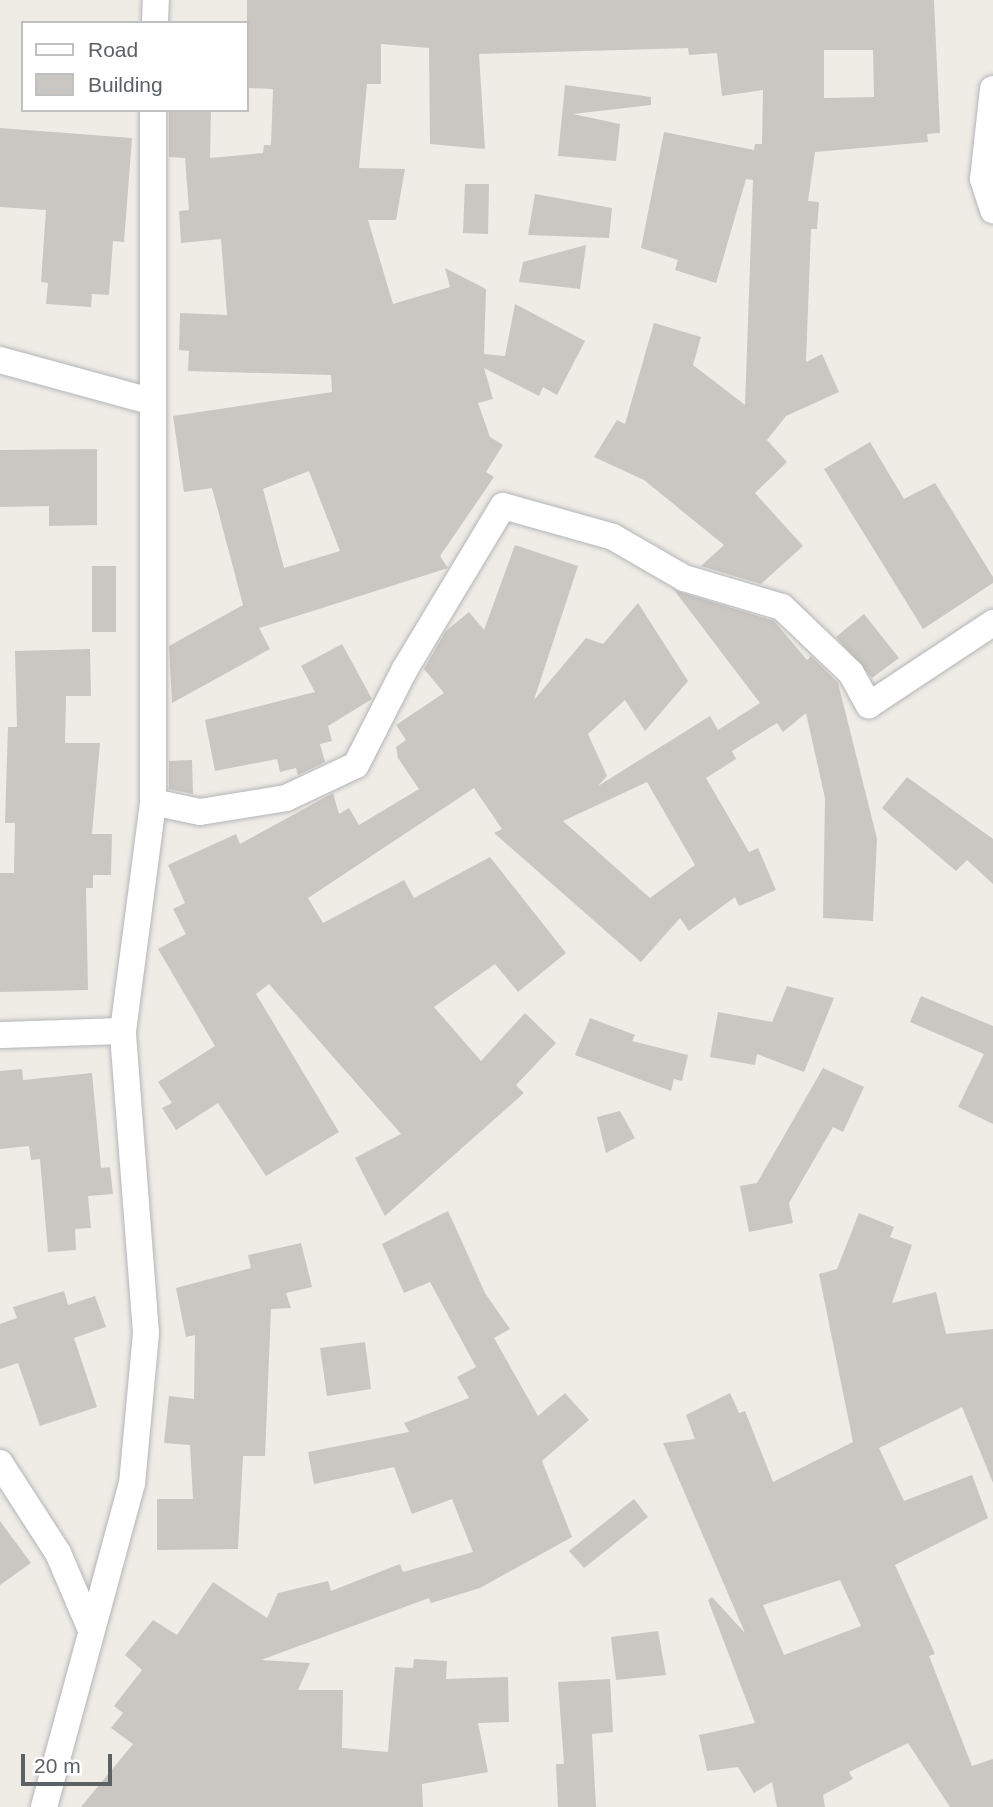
<!DOCTYPE html>
<style>
body{margin:0}
#map{position:relative;width:993px;height:1807px;overflow:hidden;background:#efebe5;font-family:Arial,sans-serif}
div>[style]{position:absolute}
.building>*{inset:0;background:#cac6c1}
.roads{filter:drop-shadow(0 0 2px #b2b6b9) drop-shadow(0 0 2px #b2b6b9)}
.minor>*{height:26px;margin:-13px;padding:0 13px;transform-origin:13px;border-radius:13px;background:#fff}
span{translate:-50% -50%;white-space:nowrap;text-align:center;line-height:1.15;-webkit-text-stroke:6px #fff;paint-order:stroke}
.legend{position:absolute;left:21px;top:21px;width:228px;height:91px;box-sizing:border-box;background:#fff;border:2px solid #bec0c1;margin:0;padding:9px 12px;list-style:none;font-size:21px;color:#5c6165}
.legend li{display:flex;align-items:center;gap:14px;height:35px}
.legend b{width:35px;border:2px solid #bec0c1}
.scale{position:absolute;left:21px;top:1754px;width:91px;height:32px;box-sizing:border-box;border:4px solid #5c6165;border-top:0;padding-left:9px;font-size:21px;line-height:24px;white-space:nowrap;color:#5c6165;-webkit-text-stroke:5px #fff;paint-order:stroke}
</style>
<div id="map">
<div class="building">
<div style="clip-path:polygon(evenodd,247px 0,934px 0,940px 133px,927px 134px,928px 142px,815px 152px,808px 201px,819px 202px,817px 229px,811px 229px,806px 362px,822px 354px,839px 392px,786px 416px,767px 440px,787px 462px,755px 493px,803px 546px,761px 584px,701px 566px,724px 545px,644px 480px,594px 457px,617px 420px,625px 424px,654px 323px,701px 337px,693px 365px,745px 405px,753px 180px,746px 179px,716px 283px,675px 270px,678px 260px,641px 248px,664px 132px,754px 150px,755px 144px,762px 144px,763px 90px,722px 96px,717px 53px,689px 55px,688px 48px,479px 54px,485px 149px,430px 144px,429px 48px,381px 44px,381px 84px,367px 84px,359px 168px,405px 169px,396px 220px,368px 220px,393px 304px,450px 287px,445px 268px,486px 289px,484px 354px,505px 356px,515px 304px,585px 341px,557px 395px,543px 387px,539px 396px,484px 368px,493px 399px,478px 403px,490px 437px,503px 445px,486px 472px,494px 477px,440px 556px,448px 568px,259px 628px,270px 649px,172px 703px,169px 646px,243px 605px,212px 488px,184px 492px,173px 416px,332px 392px,331px 375px,188px 371px,189px 351px,179px 350px,180px 313px,227px 315px,221px 239px,181px 243px,179px 211px,189px 210px,185px 158px,169px 157px,169px 110px,211px 110px,210px 158px,263px 153px,264px 145px,271px 145px,273px 89px,247px 88px,247px 0,824px 50px,873px 50px,874px 97px,824px 98px,824px 50px,247px 0,309px 471px,340px 551px,284px 568px,263px 489px,309px 471px)"></div>
<div style="clip-path:polygon(565px 85px,651px 97px,651px 105px,573px 114px,620px 124px,616px 161px,558px 156px)"></div>
<div style="clip-path:polygon(0 128px,132px 138px,124px 242px,113px 241px,109px 295px,92px 294px,91px 307px,46px 304px,48px 283px,41px 282px,46px 210px,0 207px)"></div>
<div style="clip-path:polygon(465px 184px,489px 184px,488px 234px,463px 233px)"></div>
<div style="clip-path:polygon(535px 194px,612px 208px,609px 238px,528px 235px)"></div>
<div style="clip-path:polygon(586px 245px,580px 289px,519px 282px,523px 262px)"></div>
<div style="clip-path:polygon(870px 442px,904px 499px,935px 483px,993px 577px,993px 583px,923px 629px,824px 469px)"></div>
<div style="clip-path:polygon(97px 449px,97px 525px,49px 526px,49px 506px,0 507px,0 450px)"></div>
<div style="clip-path:polygon(evenodd,515px 545px,578px 566px,534px 700px,586px 638px,603px 644px,638px 603px,688px 681px,645px 731px,625px 700px,588px 734px,607px 776px,598px 786px,710px 716px,718px 730px,760px 703px,674px 590px,774px 621px,807px 660px,811px 656px,838px 683px,877px 839px,873px 921px,823px 918px,825px 798px,806px 713px,783px 732px,777px 723px,732px 751px,736px 759px,706px 778px,749px 852px,758px 848px,776px 890px,739px 906px,735px 897px,689px 931px,680px 918px,641px 962px,494px 833px,502px 829px,474px 788px,308px 898px,323px 923px,404px 880px,414px 898px,490px 857px,566px 953px,518px 992px,495px 964px,434px 1007px,481px 1061px,525px 1013px,556px 1043px,516px 1085px,524px 1093px,385px 1216px,355px 1158px,401px 1134px,269px 984px,256px 994px,339px 1132px,266px 1176px,218px 1103px,176px 1130px,162px 1108px,172px 1103px,158px 1082px,215px 1046px,158px 949px,186px 934px,173px 909px,185px 903px,168px 865px,236px 834px,240px 844px,333px 793px,339px 814px,349px 808px,359px 825px,419px 789px,398px 758px,396px 747px,406px 740px,396px 725px,444px 693px,424px 669px,446px 631px,469px 612px,484px 630px,515px 545px,647px 782px,695px 865px,650px 898px,563px 821px,647px 782px)"></div>
<div style="clip-path:polygon(92px 566px,116px 566px,116px 632px,92px 632px)"></div>
<div style="clip-path:polygon(864px 614px,899px 658px,872px 678px,836px 637px)"></div>
<div style="clip-path:polygon(342px 644px,372px 699px,328px 726px,332px 741px,320px 744px,325px 762px,298px 775px,296px 768px,280px 772px,277px 759px,215px 771px,205px 720px,315px 692px,301px 666px)"></div>
<div style="clip-path:polygon(90px 649px,91px 696px,66px 696px,65px 743px,100px 743px,92px 834px,112px 834px,111px 875px,93px 875px,93px 888px,86px 888px,88px 990px,0 992px,0 873px,14px 873px,15px 823px,5px 823px,8px 727px,17px 727px,15px 651px)"></div>
<div style="clip-path:polygon(192px 760px,193px 794px,169px 789px,169px 761px)"></div>
<div style="clip-path:polygon(907px 777px,993px 839px,993px 884px,967px 860px,956px 871px,882px 808px)"></div>
<div style="clip-path:polygon(787px 986px,834px 998px,804px 1072px,757px 1054px,755px 1065px,710px 1057px,718px 1012px,772px 1022px)"></div>
<div style="clip-path:polygon(921px 996px,993px 1026px,993px 1124px,958px 1107px,984px 1054px,910px 1022px)"></div>
<div style="clip-path:polygon(590px 1018px,635px 1035px,632px 1041px,688px 1055px,682px 1081px,674px 1079px,671px 1091px,575px 1055px)"></div>
<div style="clip-path:polygon(823px 1068px,864px 1087px,843px 1132px,833px 1127px,789px 1203px,793px 1223px,749px 1232px,740px 1186px,757px 1183px)"></div>
<div style="clip-path:polygon(22px 1069px,23px 1080px,92px 1073px,101px 1168px,110px 1167px,113px 1194px,88px 1196px,91px 1228px,75px 1229px,76px 1250px,48px 1252px,40px 1159px,31px 1160px,29px 1146px,0 1149px,0 1071px)"></div>
<div style="clip-path:polygon(620px 1111px,635px 1138px,606px 1153px,597px 1117px)"></div>
<div style="clip-path:polygon(448px 1211px,485px 1293px,510px 1329px,494px 1338px,538px 1416px,565px 1393px,589px 1420px,542px 1461px,572px 1537px,480px 1588px,431px 1603px,429px 1598px,261px 1660px,310px 1663px,298px 1690px,343px 1690px,342px 1748px,388px 1752px,395px 1667px,413px 1668px,414px 1659px,447px 1661px,446px 1679px,508px 1677px,509px 1722px,478px 1723px,488px 1772px,422px 1784px,423px 1807px,81px 1807px,133px 1744px,111px 1728px,123px 1713px,114px 1706px,142px 1670px,125px 1655px,153px 1620px,177px 1635px,213px 1582px,267px 1618px,278px 1593px,328px 1581px,331px 1591px,400px 1564px,403px 1572px,473px 1552px,452px 1499px,412px 1514px,394px 1467px,314px 1484px,308px 1452px,409px 1432px,404px 1423px,469px 1398px,457px 1377px,476px 1367px,430px 1282px,404px 1293px,382px 1244px)"></div>
<div style="clip-path:polygon(evenodd,859px 1213px,894px 1227px,890px 1237px,912px 1245px,892px 1303px,936px 1292px,946px 1334px,993px 1329px,993px 1483px,962px 1407px,879px 1448px,904px 1501px,972px 1475px,988px 1518px,895px 1565px,935px 1654px,929px 1656px,972px 1766px,993px 1759px,993px 1807px,950px 1807px,908px 1743px,849px 1772px,853px 1779px,823px 1795px,825px 1807px,777px 1807px,772px 1782px,754px 1793px,738px 1767px,707px 1771px,699px 1735px,755px 1723px,708px 1600px,712px 1597px,745px 1633px,663px 1443px,695px 1439px,686px 1415px,730px 1393px,739px 1413px,745px 1411px,773px 1482px,853px 1442px,819px 1274px,837px 1269px,859px 1213px,840px 1580px,861px 1626px,784px 1655px,763px 1605px,840px 1580px)"></div>
<div style="clip-path:polygon(301px 1243px,312px 1287px,286px 1293px,291px 1308px,271px 1309px,265px 1456px,243px 1456px,238px 1549px,157px 1550px,157px 1499px,193px 1499px,190px 1445px,164px 1443px,169px 1396px,194px 1399px,195px 1335px,186px 1337px,176px 1288px,251px 1268px,248px 1255px)"></div>
<div style="clip-path:polygon(64px 1291px,68px 1305px,95px 1296px,106px 1327px,74px 1338px,97px 1407px,40px 1426px,18px 1363px,0 1369px,0 1324px,17px 1318px,13px 1307px)"></div>
<div style="clip-path:polygon(365px 1342px,371px 1389px,327px 1396px,320px 1348px)"></div>
<div style="clip-path:polygon(634px 1499px,648px 1517px,584px 1568px,569px 1551px)"></div>
<div style="clip-path:polygon(0 1521px,31px 1563px,0 1585px)"></div>
<div style="clip-path:polygon(658px 1631px,666px 1675px,616px 1680px,611px 1637px)"></div>
<div style="clip-path:polygon(610px 1679px,613px 1732px,592px 1734px,596px 1807px,558px 1807px,556px 1764px,564px 1764px,558px 1682px)"></div>
</div>
<div class="roads">
<div class="minor">
<div style="left:155px;top:23px;width:23px;rotate:-88deg"></div>
<div style="left:993px;top:89px;width:91px;rotate:96.3deg"></div>
<div style="left:983px;top:179px;width:33px;rotate:72deg"></div>
<div style="left:0;top:360px;width:156px;rotate:15.3deg"></div>
<div style="left:153px;top:802px;width:48px;rotate:12deg"></div>
<div style="left:200px;top:812px;width:87px;rotate:-9.2deg"></div>
<div style="left:286px;top:798px;width:77px;rotate:-25.2deg"></div>
<div style="left:356px;top:765px;width:108px;rotate:-63deg"></div>
<div style="left:405px;top:669px;width:190px;rotate:-59deg"></div>
<div style="left:503px;top:506px;width:114px;rotate:15.7deg"></div>
<div style="left:613px;top:537px;width:82px;rotate:30deg"></div>
<div style="left:684px;top:578px;width:102px;rotate:16.5deg"></div>
<div style="left:782px;top:607px;width:95px;rotate:43.7deg"></div>
<div style="left:851px;top:673px;width:37px;rotate:61deg"></div>
<div style="left:869px;top:705px;width:149px;rotate:-33.5deg"></div>
<div style="left:0;top:1035px;width:123px;rotate:-1.9deg"></div>
<div style="left:0;top:1463px;width:107px;rotate:57.2deg"></div>
<div style="left:58px;top:1553px;width:84px;rotate:66.8deg"></div>
<div style="left:44px;top:1807px;width:335px;rotate:-74.8deg"></div>
<div style="left:132px;top:1484px;width:152px;rotate:-84.7deg"></div>
<div style="left:146px;top:1333px;width:303px;rotate:-94.4deg"></div>
<div style="left:123px;top:1031px;width:231px;rotate:-82.5deg"></div>
<div style="left:153px;top:802px;width:692px;rotate:-90deg"></div>
</div>
</div>
<ul class="legend">
<li><b style="height:9px;background:#fff"></b>Road</li>
<li><b style="height:19px;background:#cac6c1"></b>Building</li>
</ul>
<div class="scale">20 m</div>
</div>
